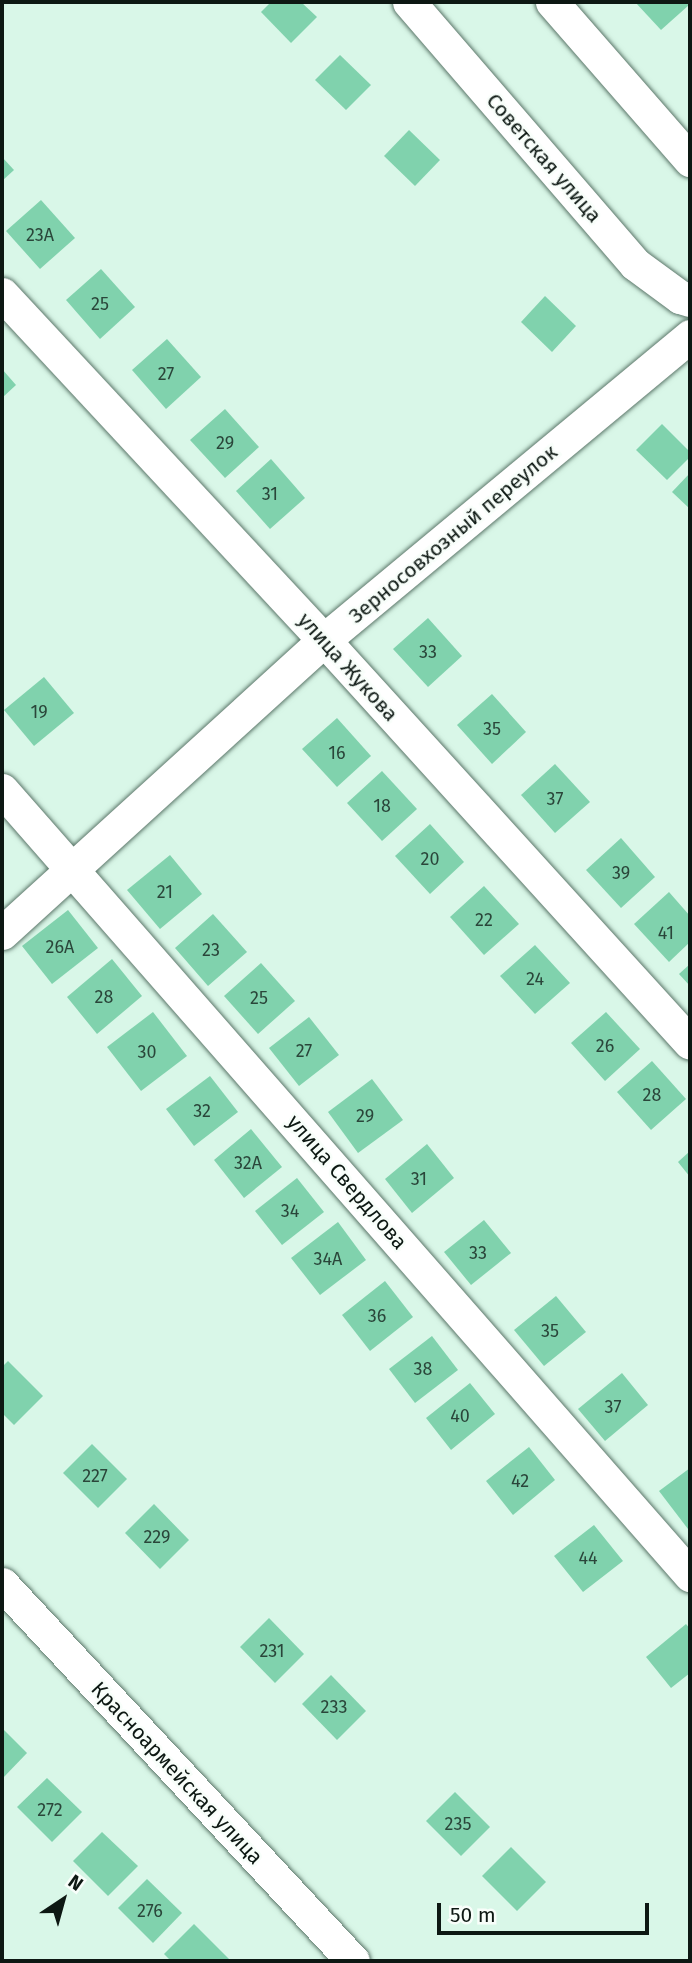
<!DOCTYPE html>
<meta charset="utf-8">
<style>
body{margin:0}
#map{position:relative;width:692px;height:1963px;overflow:hidden;background:#d9f7e8;font-family:"Fira Sans",sans-serif}
div>[style]{position:absolute}
.building>*{inset:0;background:#80d2ad}
.roads{filter:drop-shadow(0 0 2px #5c776a) drop-shadow(0 0 2px #5c776a)}
.street>*{height:33px;margin:-16.5px;padding:0 16.5px;transform-origin:16.5px;border-radius:16.5px;background:#fff}
span{translate:-50% -50%;white-space:nowrap;text-align:center;line-height:1.15;-webkit-text-stroke:5px #f8fefa;paint-order:stroke}
.number-label{font-size:18px;color:#2a463a}
.number-label span{-webkit-text-stroke-width:0}
.street-label{font-size:21px;color:#0d1813}
.frame{position:absolute;inset:0;border:4px solid #0d1813;pointer-events:none}
.north{position:absolute;left:28px;top:1865px;width:70px;height:70px;-webkit-text-stroke:5px #f8fefa;paint-order:stroke;rotate:36deg;font-size:19px;font-weight:700;line-height:28px;text-align:center;color:#0d1813}
.north::after{content:'';display:block;margin:auto;width:24px;height:32px;background:#0d1813;clip-path:polygon(50% 0,100% 100%,50% 72%,0 100%)}
.scale{position:absolute;left:437px;top:1903px;width:212px;height:32px;box-sizing:border-box;border:4px solid #0d1813;border-top:0;padding-left:9px;font-size:21px;line-height:24px;white-space:nowrap;color:#0d1813;-webkit-text-stroke:5px #f8fefa;paint-order:stroke}
</style>
<div id="map">
<div class="building">
<div style="clip-path:polygon(271px 2px,301px 2px,317px 17px,291px 43px,261px 12px)"></div>
<div style="clip-path:polygon(635px 2px,685px 2px,689px 5px,661px 30px)"></div>
<div style="clip-path:polygon(340px 55px,371px 85px,346px 110px,315px 80px)"></div>
<div style="clip-path:polygon(409px 130px,440px 160px,415px 186px,384px 156px)"></div>
<div style="clip-path:polygon(2px 157px,14px 170px,2px 181px)"></div>
<div style="clip-path:polygon(41px 200px,75px 238px,40px 269px,6px 231px)"></div>
<div style="clip-path:polygon(101px 269px,135px 307px,100px 339px,66px 300px)"></div>
<div style="clip-path:polygon(545px 296px,576px 326px,552px 352px,521px 322px)"></div>
<div style="clip-path:polygon(167px 339px,201px 377px,166px 409px,132px 370px)"></div>
<div style="clip-path:polygon(2px 369px,16px 385px,2px 398px)"></div>
<div style="clip-path:polygon(225px 409px,259px 447px,225px 478px,190px 440px)"></div>
<div style="clip-path:polygon(662px 424px,690px 452px,690px 457px,667px 480px,636px 450px)"></div>
<div style="clip-path:polygon(271px 459px,305px 498px,270px 529px,236px 491px)"></div>
<div style="clip-path:polygon(690px 473px,690px 509px,672px 492px)"></div>
<div style="clip-path:polygon(428px 618px,462px 656px,428px 687px,393px 649px)"></div>
<div style="clip-path:polygon(44px 677px,74px 713px,34px 746px,4px 710px)"></div>
<div style="clip-path:polygon(492px 694px,526px 732px,492px 764px,457px 725px)"></div>
<div style="clip-path:polygon(337px 718px,371px 756px,337px 787px,302px 749px)"></div>
<div style="clip-path:polygon(555px 764px,590px 802px,555px 833px,521px 795px)"></div>
<div style="clip-path:polygon(382px 771px,417px 809px,382px 841px,347px 803px)"></div>
<div style="clip-path:polygon(430px 824px,464px 862px,430px 894px,395px 856px)"></div>
<div style="clip-path:polygon(621px 838px,655px 877px,621px 908px,586px 870px)"></div>
<div style="clip-path:polygon(170px 855px,202px 894px,160px 929px,127px 890px)"></div>
<div style="clip-path:polygon(484px 886px,519px 924px,484px 955px,450px 917px)"></div>
<div style="clip-path:polygon(669px 892px,690px 916px,690px 942px,669px 962px,634px 924px)"></div>
<div style="clip-path:polygon(68px 910px,98px 948px,52px 984px,22px 946px)"></div>
<div style="clip-path:polygon(213px 914px,247px 952px,208px 986px,175px 948px)"></div>
<div style="clip-path:polygon(535px 945px,570px 983px,535px 1014px,500px 976px)"></div>
<div style="clip-path:polygon(112px 959px,142px 996px,97px 1034px,67px 997px)"></div>
<div style="clip-path:polygon(261px 963px,295px 1001px,258px 1034px,224px 996px)"></div>
<div style="clip-path:polygon(690px 964px,690px 986px,679px 974px)"></div>
<div style="clip-path:polygon(153px 1012px,187px 1056px,141px 1091px,107px 1047px)"></div>
<div style="clip-path:polygon(606px 1012px,640px 1049px,605px 1081px,571px 1043px)"></div>
<div style="clip-path:polygon(309px 1017px,339px 1055px,299px 1086px,269px 1048px)"></div>
<div style="clip-path:polygon(652px 1061px,686px 1099px,651px 1130px,617px 1092px)"></div>
<div style="clip-path:polygon(210px 1076px,238px 1112px,194px 1146px,166px 1109px)"></div>
<div style="clip-path:polygon(372px 1079px,403px 1120px,358px 1153px,328px 1112px)"></div>
<div style="clip-path:polygon(251px 1129px,282px 1167px,244px 1198px,214px 1160px)"></div>
<div style="clip-path:polygon(427px 1144px,454px 1178px,412px 1213px,385px 1179px)"></div>
<div style="clip-path:polygon(690px 1151px,690px 1177px,678px 1162px)"></div>
<div style="clip-path:polygon(297px 1178px,324px 1212px,282px 1245px,255px 1211px)"></div>
<div style="clip-path:polygon(484px 1220px,511px 1253px,471px 1285px,444px 1252px)"></div>
<div style="clip-path:polygon(338px 1222px,366px 1260px,320px 1295px,291px 1258px)"></div>
<div style="clip-path:polygon(385px 1281px,413px 1317px,370px 1351px,342px 1315px)"></div>
<div style="clip-path:polygon(556px 1296px,586px 1332px,544px 1366px,514px 1330px)"></div>
<div style="clip-path:polygon(432px 1336px,458px 1370px,415px 1403px,389px 1369px)"></div>
<div style="clip-path:polygon(8px 1361px,43px 1396px,14px 1425px,2px 1413px,2px 1367px)"></div>
<div style="clip-path:polygon(622px 1373px,648px 1405px,605px 1441px,578px 1409px)"></div>
<div style="clip-path:polygon(470px 1383px,495px 1414px,451px 1450px,426px 1418px)"></div>
<div style="clip-path:polygon(92px 1444px,127px 1479px,98px 1508px,63px 1473px)"></div>
<div style="clip-path:polygon(529px 1447px,555px 1480px,513px 1515px,486px 1481px)"></div>
<div style="clip-path:polygon(690px 1468px,690px 1527px,688px 1529px,659px 1491px)"></div>
<div style="clip-path:polygon(154px 1504px,189px 1540px,160px 1569px,125px 1533px)"></div>
<div style="clip-path:polygon(594px 1525px,623px 1561px,583px 1592px,554px 1556px)"></div>
<div style="clip-path:polygon(269px 1618px,304px 1654px,275px 1683px,240px 1647px)"></div>
<div style="clip-path:polygon(686px 1624px,690px 1629px,690px 1673px,671px 1688px,646px 1657px)"></div>
<div style="clip-path:polygon(331px 1675px,366px 1711px,337px 1740px,302px 1704px)"></div>
<div style="clip-path:polygon(2px 1728px,27px 1753px,2px 1779px)"></div>
<div style="clip-path:polygon(47px 1778px,82px 1812px,52px 1842px,17px 1807px)"></div>
<div style="clip-path:polygon(455px 1792px,490px 1827px,461px 1856px,426px 1821px)"></div>
<div style="clip-path:polygon(102px 1832px,138px 1866px,108px 1896px,73px 1861px)"></div>
<div style="clip-path:polygon(511px 1847px,546px 1882px,517px 1911px,482px 1876px)"></div>
<div style="clip-path:polygon(147px 1879px,182px 1913px,153px 1943px,118px 1908px)"></div>
<div style="clip-path:polygon(194px 1924px,229px 1959px,226px 1961px,171px 1961px,164px 1954px)"></div>
</div>
<div class="roads">
<div class="street">
<div style="left:409px;top:2px;width:346px;rotate:49.2deg"></div>
<div style="left:635px;top:264px;width:56px;rotate:36.3deg"></div>
<div style="left:680px;top:297px;width:10px;rotate:17deg"></div>
<div style="left:552px;top:2px;width:210px;rotate:48.9deg"></div>
<div style="left:2px;top:294px;width:473px;rotate:47.1deg"></div>
<div style="left:324px;top:640px;width:544px;rotate:47.75deg"></div>
<div style="left:2px;top:790px;width:1044px;rotate:48.77deg"></div>
<div style="left:2px;top:933px;width:435px;rotate:-42.3deg"></div>
<div style="left:324px;top:640px;width:476px;rotate:-39.7deg"></div>
<div style="left:2px;top:1584px;width:515px;rotate:47.05deg"></div>
</div>
</div>
<div class="number-label">
<span style="left:40px;top:235px">23А</span>
<span style="left:100px;top:304px">25</span>
<span style="left:166px;top:374px">27</span>
<span style="left:225px;top:443px">29</span>
<span style="left:270px;top:494px">31</span>
<span style="left:428px;top:652px">33</span>
<span style="left:39px;top:712px">19</span>
<span style="left:492px;top:729px">35</span>
<span style="left:337px;top:753px">16</span>
<span style="left:555px;top:799px">37</span>
<span style="left:382px;top:806px">18</span>
<span style="left:430px;top:859px">20</span>
<span style="left:621px;top:873px">39</span>
<span style="left:165px;top:892px">21</span>
<span style="left:484px;top:920px">22</span>
<span style="left:666px;top:933px">41</span>
<span style="left:60px;top:947px">26А</span>
<span style="left:211px;top:950px">23</span>
<span style="left:535px;top:979px">24</span>
<span style="left:104px;top:997px">28</span>
<span style="left:259px;top:998px">25</span>
<span style="left:605px;top:1046px">26</span>
<span style="left:304px;top:1051px">27</span>
<span style="left:147px;top:1052px">30</span>
<span style="left:652px;top:1095px">28</span>
<span style="left:202px;top:1111px">32</span>
<span style="left:365px;top:1116px">29</span>
<span style="left:248px;top:1163px">32А</span>
<span style="left:419px;top:1179px">31</span>
<span style="left:290px;top:1211px">34</span>
<span style="left:478px;top:1253px">33</span>
<span style="left:328px;top:1259px">34А</span>
<span style="left:377px;top:1316px">36</span>
<span style="left:550px;top:1331px">35</span>
<span style="left:423px;top:1369px">38</span>
<span style="left:613px;top:1407px">37</span>
<span style="left:460px;top:1416px">40</span>
<span style="left:95px;top:1476px">227</span>
<span style="left:520px;top:1481px">42</span>
<span style="left:157px;top:1537px">229</span>
<span style="left:588px;top:1558px">44</span>
<span style="left:272px;top:1651px">231</span>
<span style="left:334px;top:1707px">233</span>
<span style="left:50px;top:1810px">272</span>
<span style="left:458px;top:1824px">235</span>
<span style="left:150px;top:1911px">276</span>
</div>
<div class="street-label">
<span style="left:544px;top:158px;rotate:49deg">Советская улица</span>
<span style="left:453px;top:534px;rotate:-40deg">Зерносовхозный переулок</span>
<span style="left:348px;top:667px;rotate:48deg">улица Жукова</span>
<span style="left:347px;top:1182px;rotate:49deg">улица Свердлова</span>
<span style="left:177px;top:1773px;rotate:47deg">Красноармейская улица</span>
</div>
<div class="frame"></div>
<div class="north">N</div>
<div class="scale">50 m</div>
</div>
